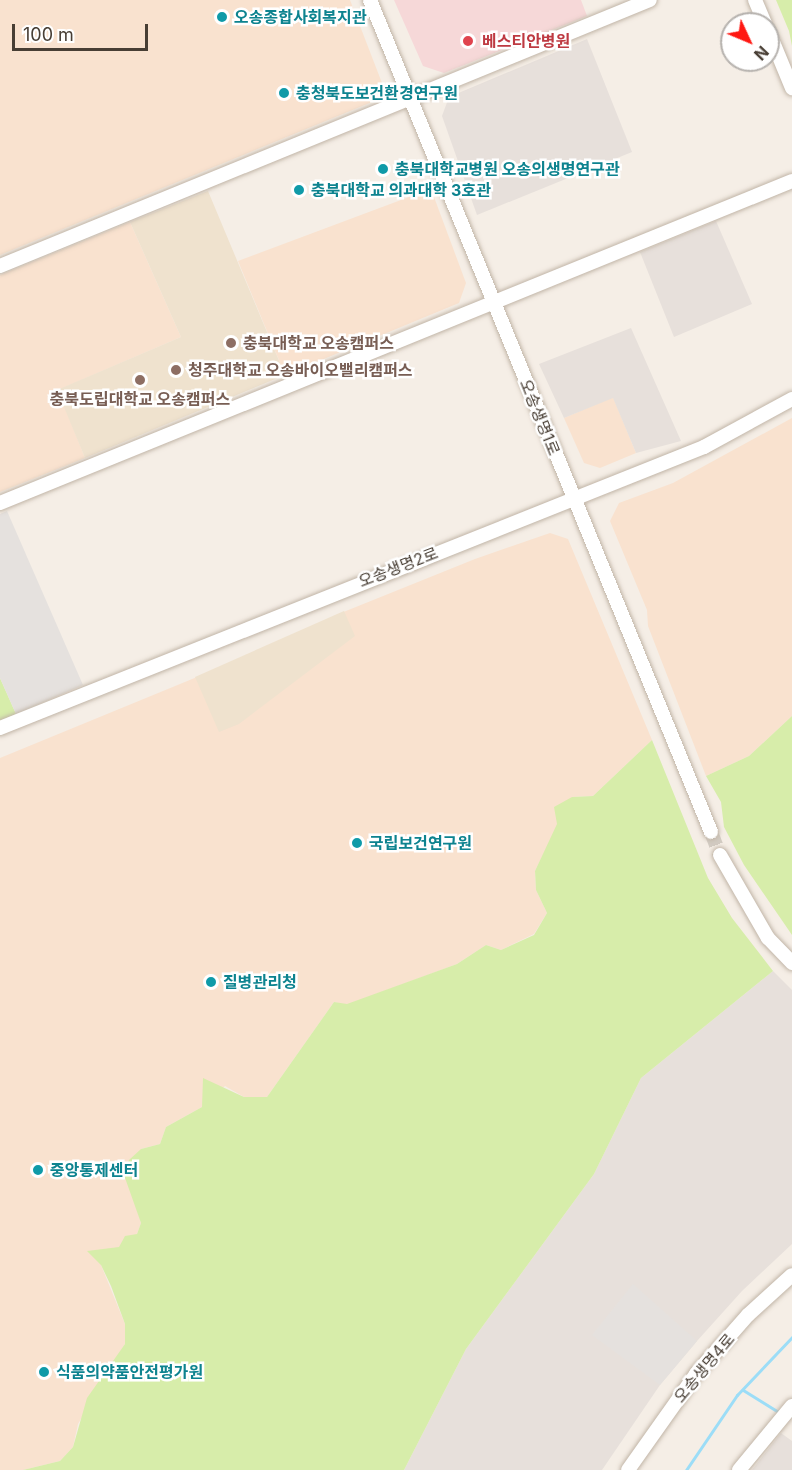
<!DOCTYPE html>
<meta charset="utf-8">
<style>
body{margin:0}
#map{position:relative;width:792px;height:1470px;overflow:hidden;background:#f5eee6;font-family:Inter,"Noto Sans KR",sans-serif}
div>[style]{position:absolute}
.commercial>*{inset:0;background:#f9e2cf}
.industrial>*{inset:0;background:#e7e0db}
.education>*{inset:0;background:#efe2ce}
.medical>*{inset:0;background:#f6d8d8}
.green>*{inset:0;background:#d7edaa}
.parking>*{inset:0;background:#e5e1de}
.stream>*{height:3px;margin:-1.5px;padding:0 1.5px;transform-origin:1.5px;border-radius:1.5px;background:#9cddf7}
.minor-tunnel>*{height:14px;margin-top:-7px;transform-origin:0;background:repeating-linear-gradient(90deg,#d2cbc2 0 14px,transparent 0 21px)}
.roads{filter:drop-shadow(0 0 2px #c1b5a7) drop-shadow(0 0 2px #c1b5a7)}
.minor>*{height:14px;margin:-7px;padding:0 7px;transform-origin:7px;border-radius:7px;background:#fff}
.dots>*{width:16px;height:16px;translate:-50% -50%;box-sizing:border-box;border:3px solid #fff;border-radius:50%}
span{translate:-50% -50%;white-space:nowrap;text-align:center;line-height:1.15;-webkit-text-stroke:5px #fff;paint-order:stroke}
.culture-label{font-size:16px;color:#0d838f;font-weight:700}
.left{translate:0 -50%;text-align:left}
.health-label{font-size:16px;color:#be3a42;font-weight:700}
.education-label{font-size:16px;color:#785e54;font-weight:700}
.street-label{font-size:16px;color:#483e34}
.north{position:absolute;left:720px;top:12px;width:60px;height:60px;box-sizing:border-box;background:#fff;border:2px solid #b6b2ae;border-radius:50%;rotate:134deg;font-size:16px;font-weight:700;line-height:24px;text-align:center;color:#483e34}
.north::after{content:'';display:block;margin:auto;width:21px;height:27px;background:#ff1812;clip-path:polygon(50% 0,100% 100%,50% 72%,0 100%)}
.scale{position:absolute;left:12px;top:24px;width:136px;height:27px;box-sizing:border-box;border:3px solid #483e34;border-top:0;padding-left:8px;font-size:18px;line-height:21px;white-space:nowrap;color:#483e34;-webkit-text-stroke:4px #fff;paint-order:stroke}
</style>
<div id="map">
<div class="commercial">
<div style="clip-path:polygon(0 0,350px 0,382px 83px,372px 102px,0 255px)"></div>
<div style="clip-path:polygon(425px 191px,434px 197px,466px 283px,459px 303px,285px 375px,238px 261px)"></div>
<div style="clip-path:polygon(130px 222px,181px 337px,58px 390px,85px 458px,0 492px,0 275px)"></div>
<div style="clip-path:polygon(613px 397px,636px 453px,600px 468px,584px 463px,564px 418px)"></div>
<div style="clip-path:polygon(792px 418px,792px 716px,749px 756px,706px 776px,648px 626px,647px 610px,610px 521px,619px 503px,673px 483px)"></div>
<div style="clip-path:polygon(550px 533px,568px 539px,652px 740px,593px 796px,572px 797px,535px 871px,536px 890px,547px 913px,534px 934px,501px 950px,486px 945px,457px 964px,347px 1005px,334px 1002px,267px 1097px,244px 1097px,225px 1086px,202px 1107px,166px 1127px,160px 1144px,141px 1149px,137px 1209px,141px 1223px,137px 1234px,101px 1265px,125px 1324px,125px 1344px,78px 1424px,73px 1447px,60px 1461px,23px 1470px,0 1470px,0 758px,253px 654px,336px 615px,475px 559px)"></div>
</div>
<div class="industrial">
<div style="clip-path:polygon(587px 39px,632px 152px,477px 215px,442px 116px,449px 97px)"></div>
<div style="clip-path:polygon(716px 221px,752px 304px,674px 337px,640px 252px)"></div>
<div style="clip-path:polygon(631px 328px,681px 441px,636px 453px,613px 398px,564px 418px,539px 364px)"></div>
<div style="clip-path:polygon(773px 971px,792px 990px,792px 1244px,742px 1291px,697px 1341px,660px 1385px,602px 1470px,404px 1470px,466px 1349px,594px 1174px,641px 1078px)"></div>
<div style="clip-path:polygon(781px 1433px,792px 1441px,792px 1470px,752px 1470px)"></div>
</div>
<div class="education">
<div style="clip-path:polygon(208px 191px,285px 375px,85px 458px,57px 390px,181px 337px,130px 222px)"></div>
<div style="clip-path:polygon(344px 611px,355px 636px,239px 724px,219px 732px,195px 677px)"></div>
</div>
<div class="medical">
<div style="clip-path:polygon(394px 0,581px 0,587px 16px,444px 73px,423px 66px)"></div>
</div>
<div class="green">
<div style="clip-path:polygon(776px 0,792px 0,792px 46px,789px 31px)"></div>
<div style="clip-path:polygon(0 678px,16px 714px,0 721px)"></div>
<div style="clip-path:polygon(792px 716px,792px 935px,744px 865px,724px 827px,721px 802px,706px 776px,749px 756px)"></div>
<div style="clip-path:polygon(652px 740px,708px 878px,732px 918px,773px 971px,641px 1078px,594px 1174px,466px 1349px,404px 1470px,23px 1470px,60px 1461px,73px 1447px,87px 1398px,125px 1344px,125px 1324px,111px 1286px,101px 1265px,87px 1251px,119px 1247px,125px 1236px,137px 1234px,141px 1223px,124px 1175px,129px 1160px,141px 1149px,160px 1144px,166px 1127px,202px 1107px,203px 1078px,244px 1097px,267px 1097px,334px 1002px,347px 1004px,457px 964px,486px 945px,501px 950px,534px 935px,547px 913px,536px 890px,535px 871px,557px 824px,554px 807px,572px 797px,593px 796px)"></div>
</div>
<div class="parking">
<div style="clip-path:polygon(7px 511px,83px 685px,16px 714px,0 678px,0 514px)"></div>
<div style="clip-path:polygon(633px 1284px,697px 1341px,660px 1385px,592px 1335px)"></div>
</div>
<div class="stream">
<div style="left:743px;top:1390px;width:44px;rotate:31.9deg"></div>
<div style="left:686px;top:1470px;width:91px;rotate:-55.8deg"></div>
<div style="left:737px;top:1395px;width:80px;rotate:-46.5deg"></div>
</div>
<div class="minor-tunnel">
<div style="left:711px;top:832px;width:25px;rotate:69deg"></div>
</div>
<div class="roads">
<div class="minor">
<div style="left:370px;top:0;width:899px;rotate:67.71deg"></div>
<div style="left:755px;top:0;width:26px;rotate:67deg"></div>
<div style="left:768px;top:30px;width:63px;rotate:67.5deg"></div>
<div style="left:0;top:266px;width:702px;rotate:-22.26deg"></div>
<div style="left:0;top:503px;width:855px;rotate:-22.12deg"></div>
<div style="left:0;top:728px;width:758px;rotate:-21.76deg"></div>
<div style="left:704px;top:447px;width:100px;rotate:-28.6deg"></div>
<div style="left:720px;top:855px;width:96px;rotate:60deg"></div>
<div style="left:768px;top:938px;width:35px;rotate:46deg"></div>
<div style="left:628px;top:1470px;width:118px;rotate:-54.7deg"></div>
<div style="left:696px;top:1374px;width:79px;rotate:-48.6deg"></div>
<div style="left:748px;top:1315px;width:59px;rotate:-42.3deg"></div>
<div style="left:739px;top:1470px;width:83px;rotate:-50.4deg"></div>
</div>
</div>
<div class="dots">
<div style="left:222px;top:17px;background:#0f9aa8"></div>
<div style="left:468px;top:41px;background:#e0444e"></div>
<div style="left:284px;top:93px;background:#0f9aa8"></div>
<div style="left:383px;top:169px;background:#0f9aa8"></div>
<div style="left:299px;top:190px;background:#0f9aa8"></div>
<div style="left:231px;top:343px;background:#8d6e63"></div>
<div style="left:176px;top:370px;background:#8d6e63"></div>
<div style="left:140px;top:380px;background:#8d6e63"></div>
<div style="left:357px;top:843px;background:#0f9aa8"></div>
<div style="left:211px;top:982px;background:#0f9aa8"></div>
<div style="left:38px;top:1170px;background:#0f9aa8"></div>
<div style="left:44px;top:1372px;background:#0f9aa8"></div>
</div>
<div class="culture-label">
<span class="left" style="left:234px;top:17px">오송종합사회복지관</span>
<span class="left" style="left:296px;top:93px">충청북도보건환경연구원</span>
<span class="left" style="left:395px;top:169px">충북대학교병원 오송의생명연구관</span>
<span class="left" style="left:311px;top:190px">충북대학교 의과대학 3호관</span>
<span class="left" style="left:369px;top:843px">국립보건연구원</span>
<span class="left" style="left:223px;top:982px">질병관리청</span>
<span class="left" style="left:50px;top:1170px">중앙통제센터</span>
<span class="left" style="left:56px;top:1372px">식품의약품안전평가원</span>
</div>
<div class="health-label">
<span class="left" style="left:482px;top:41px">베스티안병원</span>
</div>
<div class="education-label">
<span class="left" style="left:243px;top:343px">충북대학교 오송캠퍼스</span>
<span class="left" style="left:188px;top:370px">청주대학교 오송바이오밸리캠퍼스</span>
<span style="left:140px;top:399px">충북도립대학교 오송캠퍼스</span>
</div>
<div class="street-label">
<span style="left:540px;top:417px;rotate:68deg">오송생명1로</span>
<span style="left:398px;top:567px;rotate:-21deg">오송생명2로</span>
<span style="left:704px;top:1368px;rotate:-50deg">오송생명4로</span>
</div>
<div class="north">N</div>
<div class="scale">100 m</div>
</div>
